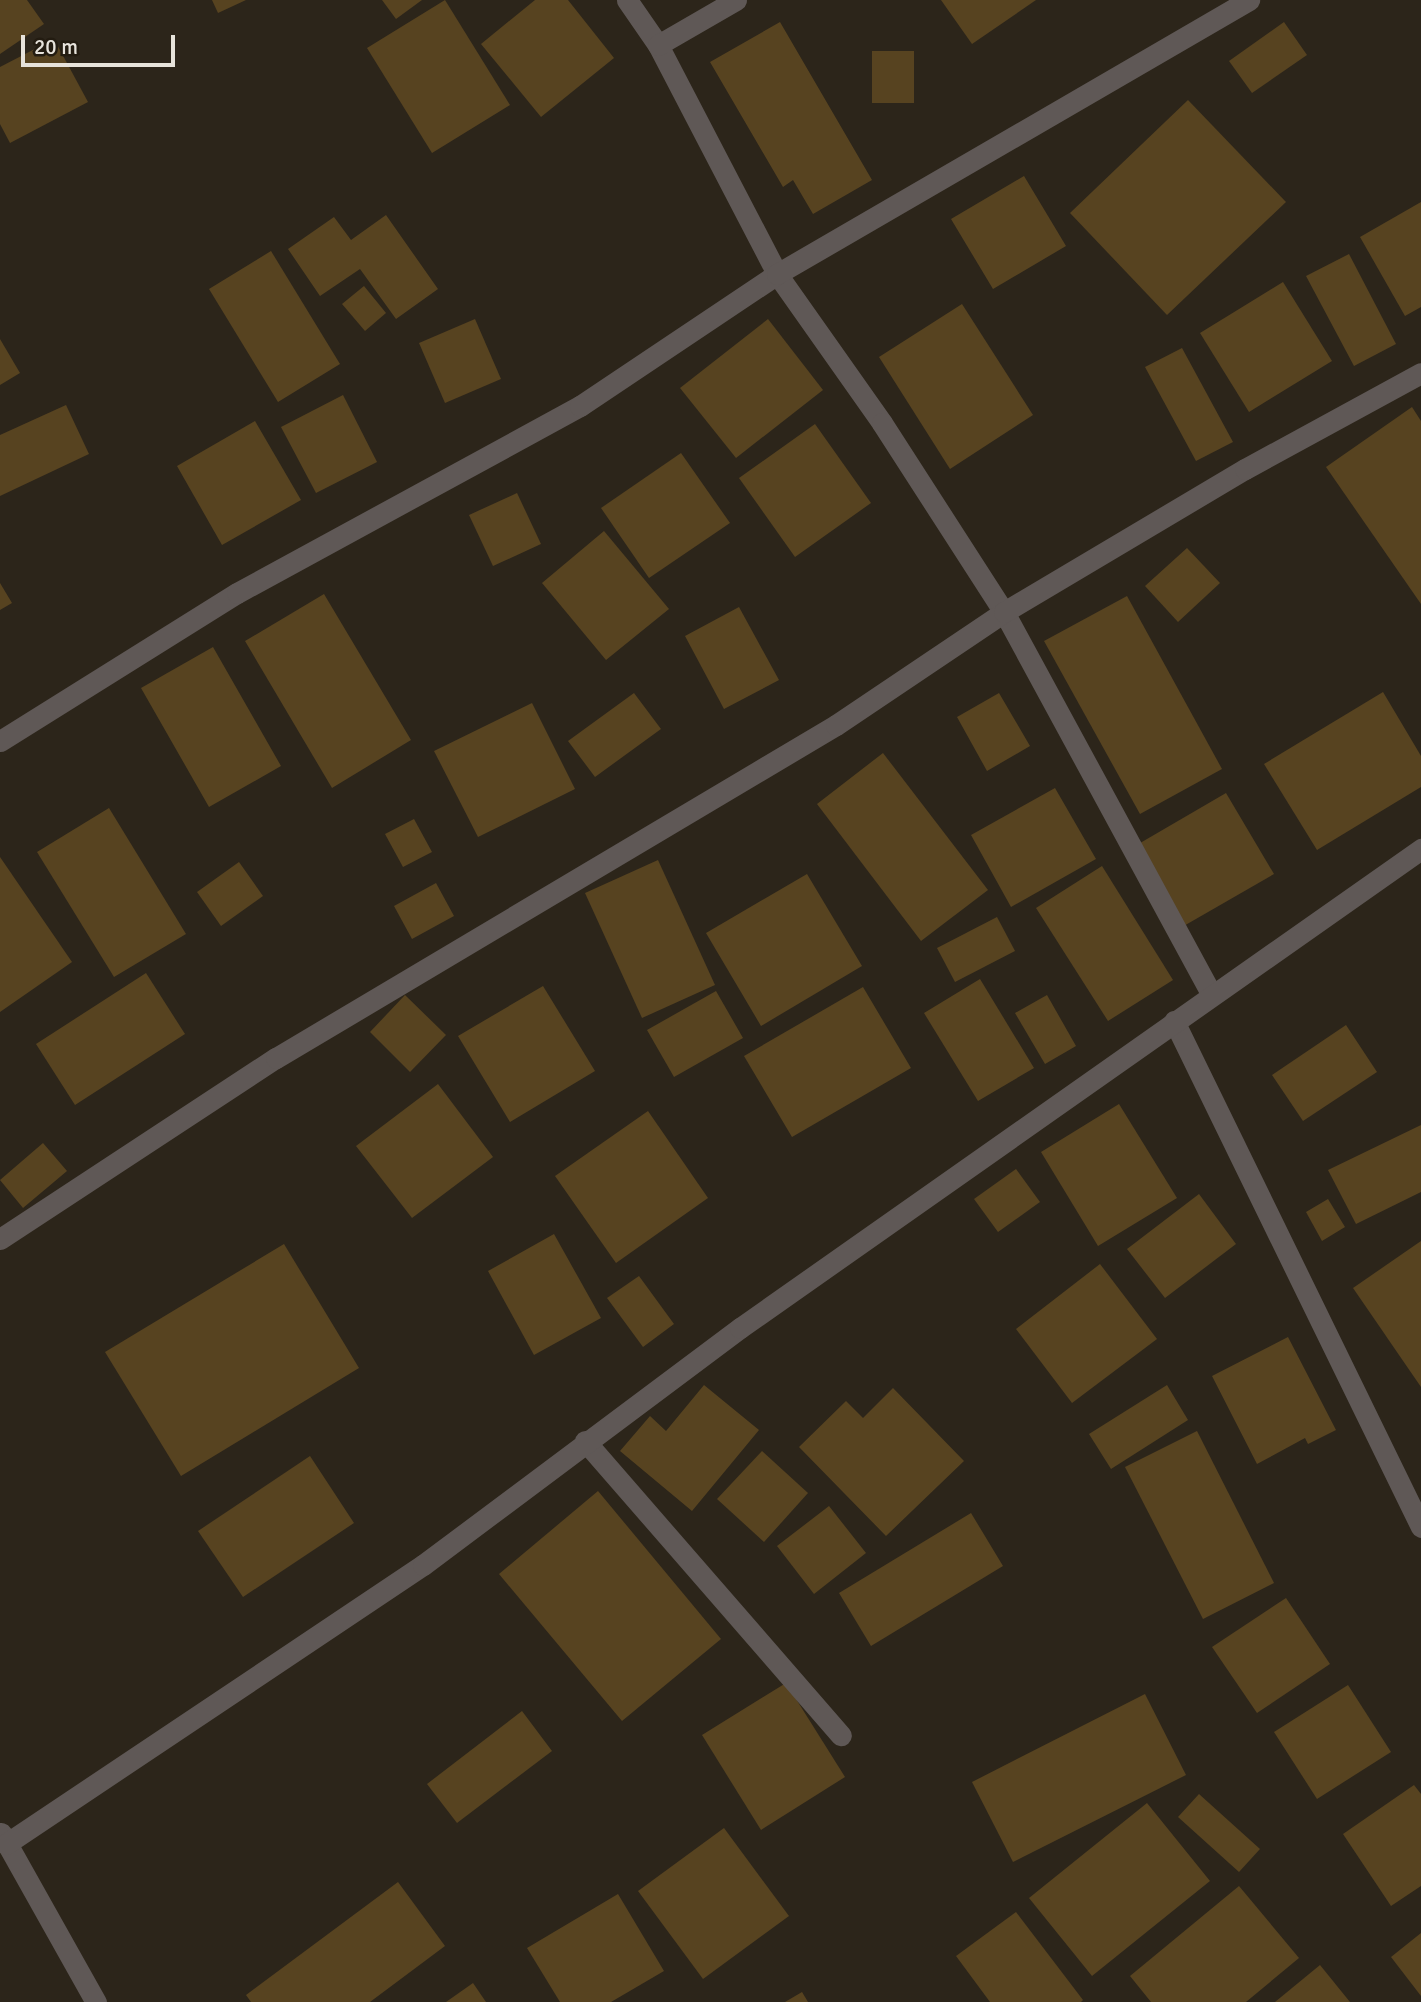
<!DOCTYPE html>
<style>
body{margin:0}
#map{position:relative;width:1421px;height:2002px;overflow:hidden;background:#2c251a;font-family:Signika,sans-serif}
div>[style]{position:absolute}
.building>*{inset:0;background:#574320}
.minor>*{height:21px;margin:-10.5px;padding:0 10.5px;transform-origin:10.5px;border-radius:10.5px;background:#5f5856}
span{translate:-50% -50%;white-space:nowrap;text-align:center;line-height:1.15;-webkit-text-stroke:7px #231c11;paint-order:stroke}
.scale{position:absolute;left:21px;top:35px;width:154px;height:32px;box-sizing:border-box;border:4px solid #e7e3db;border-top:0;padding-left:9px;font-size:21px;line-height:24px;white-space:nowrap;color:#e7e3db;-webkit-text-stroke:5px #231c11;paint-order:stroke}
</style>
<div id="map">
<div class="building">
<div style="clip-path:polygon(0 0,27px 0,44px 24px,0 54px)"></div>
<div style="clip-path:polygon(212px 0,246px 0,218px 13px)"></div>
<div style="clip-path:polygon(382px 0,422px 0,396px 19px)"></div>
<div style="clip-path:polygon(445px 0,510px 105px,432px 153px,367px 48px)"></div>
<div style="clip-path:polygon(535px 0,568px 0,614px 58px,541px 117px,481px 44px)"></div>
<div style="clip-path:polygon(941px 0,1036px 0,972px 44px)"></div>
<div style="clip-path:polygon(780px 22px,872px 180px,813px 214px,793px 180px,783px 187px,710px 62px)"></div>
<div style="clip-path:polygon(1284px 22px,1307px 55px,1252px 93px,1229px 61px)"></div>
<div style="clip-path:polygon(54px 39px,88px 102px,10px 143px,0 124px,0 67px)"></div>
<div style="clip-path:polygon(872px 51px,914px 51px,914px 103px,872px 103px)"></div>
<div style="clip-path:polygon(1188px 100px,1286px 202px,1167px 315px,1070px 213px)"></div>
<div style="clip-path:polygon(1024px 176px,1066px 246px,993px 289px,951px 219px)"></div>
<div style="clip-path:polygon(1421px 202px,1421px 307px,1405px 316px,1360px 237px)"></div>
<div style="clip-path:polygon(386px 215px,438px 289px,396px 319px,360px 269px,320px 296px,288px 249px,334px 217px,351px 240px)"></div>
<div style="clip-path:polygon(271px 251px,340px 364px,278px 402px,209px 289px)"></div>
<div style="clip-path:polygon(1349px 254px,1396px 344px,1354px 366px,1306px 276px)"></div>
<div style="clip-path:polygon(1283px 282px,1332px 361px,1249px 412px,1200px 333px)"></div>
<div style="clip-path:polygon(364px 286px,386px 313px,365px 331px,342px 304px)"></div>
<div style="clip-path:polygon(962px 304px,1033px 415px,950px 469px,879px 357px)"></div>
<div style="clip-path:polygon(475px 319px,501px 379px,445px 403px,419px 343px)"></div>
<div style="clip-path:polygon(768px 319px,823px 390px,736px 458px,680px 388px)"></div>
<div style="clip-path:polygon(0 339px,20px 373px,0 385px)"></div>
<div style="clip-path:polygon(1182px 348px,1233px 442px,1196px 461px,1145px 367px)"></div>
<div style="clip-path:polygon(343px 395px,377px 462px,316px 493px,281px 427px)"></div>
<div style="clip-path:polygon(66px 405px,89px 454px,0 496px,0 435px)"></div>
<div style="clip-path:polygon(1412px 407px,1421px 421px,1421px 604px,1326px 467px)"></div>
<div style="clip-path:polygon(255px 421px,301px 500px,222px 545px,177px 466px)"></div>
<div style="clip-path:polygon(815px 424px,871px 503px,795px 557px,739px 478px)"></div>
<div style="clip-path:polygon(681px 453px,730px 523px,649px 578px,601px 508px)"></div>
<div style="clip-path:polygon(517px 493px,541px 544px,493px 566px,469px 515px)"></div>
<div style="clip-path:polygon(604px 531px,669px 609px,606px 660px,542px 583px)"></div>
<div style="clip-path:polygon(1187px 548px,1220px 583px,1178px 622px,1145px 586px)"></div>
<div style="clip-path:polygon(0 583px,12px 603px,0 610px)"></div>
<div style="clip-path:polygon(324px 594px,411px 740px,332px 788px,245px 641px)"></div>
<div style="clip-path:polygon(1127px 596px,1222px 769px,1140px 814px,1044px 641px)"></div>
<div style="clip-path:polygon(739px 607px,779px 680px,724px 709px,685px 636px)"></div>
<div style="clip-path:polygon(213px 647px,281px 766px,209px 807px,141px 688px)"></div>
<div style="clip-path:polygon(1383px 692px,1421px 756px,1421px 787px,1317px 850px,1264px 764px)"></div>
<div style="clip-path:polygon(634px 693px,661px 729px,595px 777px,568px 741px)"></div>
<div style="clip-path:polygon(999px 693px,1030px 746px,987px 771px,957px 717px)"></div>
<div style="clip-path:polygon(532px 703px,575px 789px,478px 837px,434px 751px)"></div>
<div style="clip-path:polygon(883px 753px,988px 890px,921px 941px,817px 804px)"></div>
<div style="clip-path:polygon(1055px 788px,1096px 859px,1011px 907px,971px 835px)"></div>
<div style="clip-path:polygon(1226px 793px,1274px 874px,1182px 927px,1135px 846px)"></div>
<div style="clip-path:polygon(109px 808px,186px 934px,114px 977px,37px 852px)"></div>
<div style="clip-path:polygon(414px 819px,432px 852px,403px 867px,385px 834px)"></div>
<div style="clip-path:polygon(0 857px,72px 962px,0 1012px)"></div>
<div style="clip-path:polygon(658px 860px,715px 985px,642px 1018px,585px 893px)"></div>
<div style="clip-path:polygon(239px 862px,263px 896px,221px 926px,197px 892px)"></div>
<div style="clip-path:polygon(1102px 866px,1173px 980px,1108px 1021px,1036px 908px)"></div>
<div style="clip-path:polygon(807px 874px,862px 966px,761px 1026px,706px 933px)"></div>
<div style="clip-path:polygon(436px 883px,454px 916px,412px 939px,394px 906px)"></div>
<div style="clip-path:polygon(997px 917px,1015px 951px,955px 982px,937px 948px)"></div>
<div style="clip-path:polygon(146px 973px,185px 1034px,75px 1105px,36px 1044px)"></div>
<div style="clip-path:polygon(980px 979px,1034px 1068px,978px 1101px,924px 1013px)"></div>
<div style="clip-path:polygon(543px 986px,595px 1071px,510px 1122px,458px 1036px)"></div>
<div style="clip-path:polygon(863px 987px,911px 1068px,792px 1137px,744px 1056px)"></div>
<div style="clip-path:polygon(716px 991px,743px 1038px,674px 1077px,647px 1030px)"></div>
<div style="clip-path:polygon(405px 995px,446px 1035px,410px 1072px,370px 1032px)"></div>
<div style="clip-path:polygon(1047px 995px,1076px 1046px,1045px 1064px,1015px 1013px)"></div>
<div style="clip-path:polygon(1346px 1025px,1377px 1072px,1303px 1121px,1272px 1075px)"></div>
<div style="clip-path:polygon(438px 1084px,493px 1157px,412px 1218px,356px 1146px)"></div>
<div style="clip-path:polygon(1119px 1104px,1177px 1198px,1098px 1246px,1041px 1152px)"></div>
<div style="clip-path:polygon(648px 1111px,708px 1198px,616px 1263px,555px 1176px)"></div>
<div style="clip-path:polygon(1421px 1125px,1421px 1192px,1356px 1224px,1328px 1170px)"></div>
<div style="clip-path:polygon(43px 1143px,67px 1171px,23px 1208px,0 1180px)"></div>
<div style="clip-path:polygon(1016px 1169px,1040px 1202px,998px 1232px,974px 1199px)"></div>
<div style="clip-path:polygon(1199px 1194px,1236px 1244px,1165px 1298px,1127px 1249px)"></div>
<div style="clip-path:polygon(1328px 1199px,1345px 1227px,1322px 1241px,1306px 1212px)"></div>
<div style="clip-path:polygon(554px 1234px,601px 1318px,534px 1355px,488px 1271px)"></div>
<div style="clip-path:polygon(1421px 1241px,1421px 1387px,1353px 1288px)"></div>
<div style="clip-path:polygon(284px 1244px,359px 1368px,181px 1476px,105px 1352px)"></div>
<div style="clip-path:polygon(1100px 1264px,1157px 1339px,1072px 1403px,1016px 1329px)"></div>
<div style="clip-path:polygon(639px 1276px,674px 1324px,643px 1347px,607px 1298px)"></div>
<div style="clip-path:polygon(1288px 1337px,1336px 1430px,1308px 1444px,1305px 1438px,1257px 1464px,1212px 1376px)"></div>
<div style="clip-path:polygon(704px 1385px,759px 1430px,692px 1511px,620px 1451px,650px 1416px,666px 1431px)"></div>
<div style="clip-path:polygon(1167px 1385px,1188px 1420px,1111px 1469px,1089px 1434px)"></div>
<div style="clip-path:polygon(893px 1388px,964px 1461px,886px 1536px,799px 1447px,846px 1401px,863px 1418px)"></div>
<div style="clip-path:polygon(1197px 1431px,1274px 1583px,1203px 1619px,1125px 1467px)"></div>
<div style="clip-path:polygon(762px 1451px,808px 1493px,764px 1542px,717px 1499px)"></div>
<div style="clip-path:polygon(310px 1456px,354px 1523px,243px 1597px,198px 1531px)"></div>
<div style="clip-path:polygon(598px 1491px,721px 1639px,622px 1721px,499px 1574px)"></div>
<div style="clip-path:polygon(829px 1506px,866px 1553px,814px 1594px,777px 1546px)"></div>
<div style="clip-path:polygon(971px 1513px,1003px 1566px,871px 1646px,839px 1593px)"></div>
<div style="clip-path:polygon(1286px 1598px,1330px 1664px,1257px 1713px,1212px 1647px)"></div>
<div style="clip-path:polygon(786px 1683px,845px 1777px,761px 1830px,702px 1735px)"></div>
<div style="clip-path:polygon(1348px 1685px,1391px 1752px,1317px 1799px,1274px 1732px)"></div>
<div style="clip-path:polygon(1145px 1694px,1186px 1775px,1013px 1862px,972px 1782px)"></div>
<div style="clip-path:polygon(522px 1711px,552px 1751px,457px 1823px,427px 1784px)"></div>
<div style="clip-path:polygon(1414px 1785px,1421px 1794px,1421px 1886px,1391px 1906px,1343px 1834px)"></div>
<div style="clip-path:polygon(1199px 1794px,1260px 1849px,1239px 1872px,1178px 1817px)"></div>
<div style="clip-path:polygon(1147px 1803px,1210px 1881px,1092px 1976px,1029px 1898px)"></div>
<div style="clip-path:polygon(724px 1828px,789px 1916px,703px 1979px,638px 1891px)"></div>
<div style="clip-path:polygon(398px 1882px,445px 1946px,370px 2002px,251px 2002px,246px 1995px)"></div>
<div style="clip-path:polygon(1239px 1886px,1299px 1958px,1246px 2002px,1151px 2002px,1130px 1976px)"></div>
<div style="clip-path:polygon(618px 1894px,664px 1971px,611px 2002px,560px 2002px,527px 1948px)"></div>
<div style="clip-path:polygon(1016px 1912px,1083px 2000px,1081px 2002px,990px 2002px,956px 1956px)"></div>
<div style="clip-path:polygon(1421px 1933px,1421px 1996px,1391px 1957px)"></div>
<div style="clip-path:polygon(1320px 1965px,1350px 2002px,1275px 2002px)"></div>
<div style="clip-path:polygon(473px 1983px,486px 2002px,446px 2002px)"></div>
<div style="clip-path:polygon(802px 1992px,808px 2002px,785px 2002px)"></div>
</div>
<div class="minor">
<div style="left:627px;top:0;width:55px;rotate:55.4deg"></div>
<div style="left:658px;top:45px;width:258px;rotate:62.5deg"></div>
<div style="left:777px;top:274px;width:182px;rotate:54.8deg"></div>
<div style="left:882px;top:423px;width:225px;rotate:57.2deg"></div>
<div style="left:1004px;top:612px;width:434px;rotate:61.5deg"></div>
<div style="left:658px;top:45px;width:90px;rotate:-30deg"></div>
<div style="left:0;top:741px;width:279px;rotate:-32deg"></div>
<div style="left:237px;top:593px;width:391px;rotate:-28.6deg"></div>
<div style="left:580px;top:406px;width:237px;rotate:-33.8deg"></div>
<div style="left:777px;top:274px;width:546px;rotate:-30.14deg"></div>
<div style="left:1174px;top:1021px;width:563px;rotate:63.98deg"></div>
<div style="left:0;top:1239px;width:330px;rotate:-33.3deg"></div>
<div style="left:276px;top:1058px;width:652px;rotate:-30.74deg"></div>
<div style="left:836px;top:725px;width:202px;rotate:-33.9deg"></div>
<div style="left:1004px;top:612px;width:280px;rotate:-30.7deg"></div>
<div style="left:1245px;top:469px;width:200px;rotate:-28.6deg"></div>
<div style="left:585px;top:1441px;width:390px;rotate:49deg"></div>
<div style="left:1px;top:1833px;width:194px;rotate:60.7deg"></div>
<div style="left:6px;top:1844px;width:502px;rotate:-33.79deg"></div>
<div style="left:423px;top:1565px;width:396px;rotate:-36.8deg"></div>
<div style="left:740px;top:1328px;width:833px;rotate:-35.12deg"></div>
</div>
<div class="scale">20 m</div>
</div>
